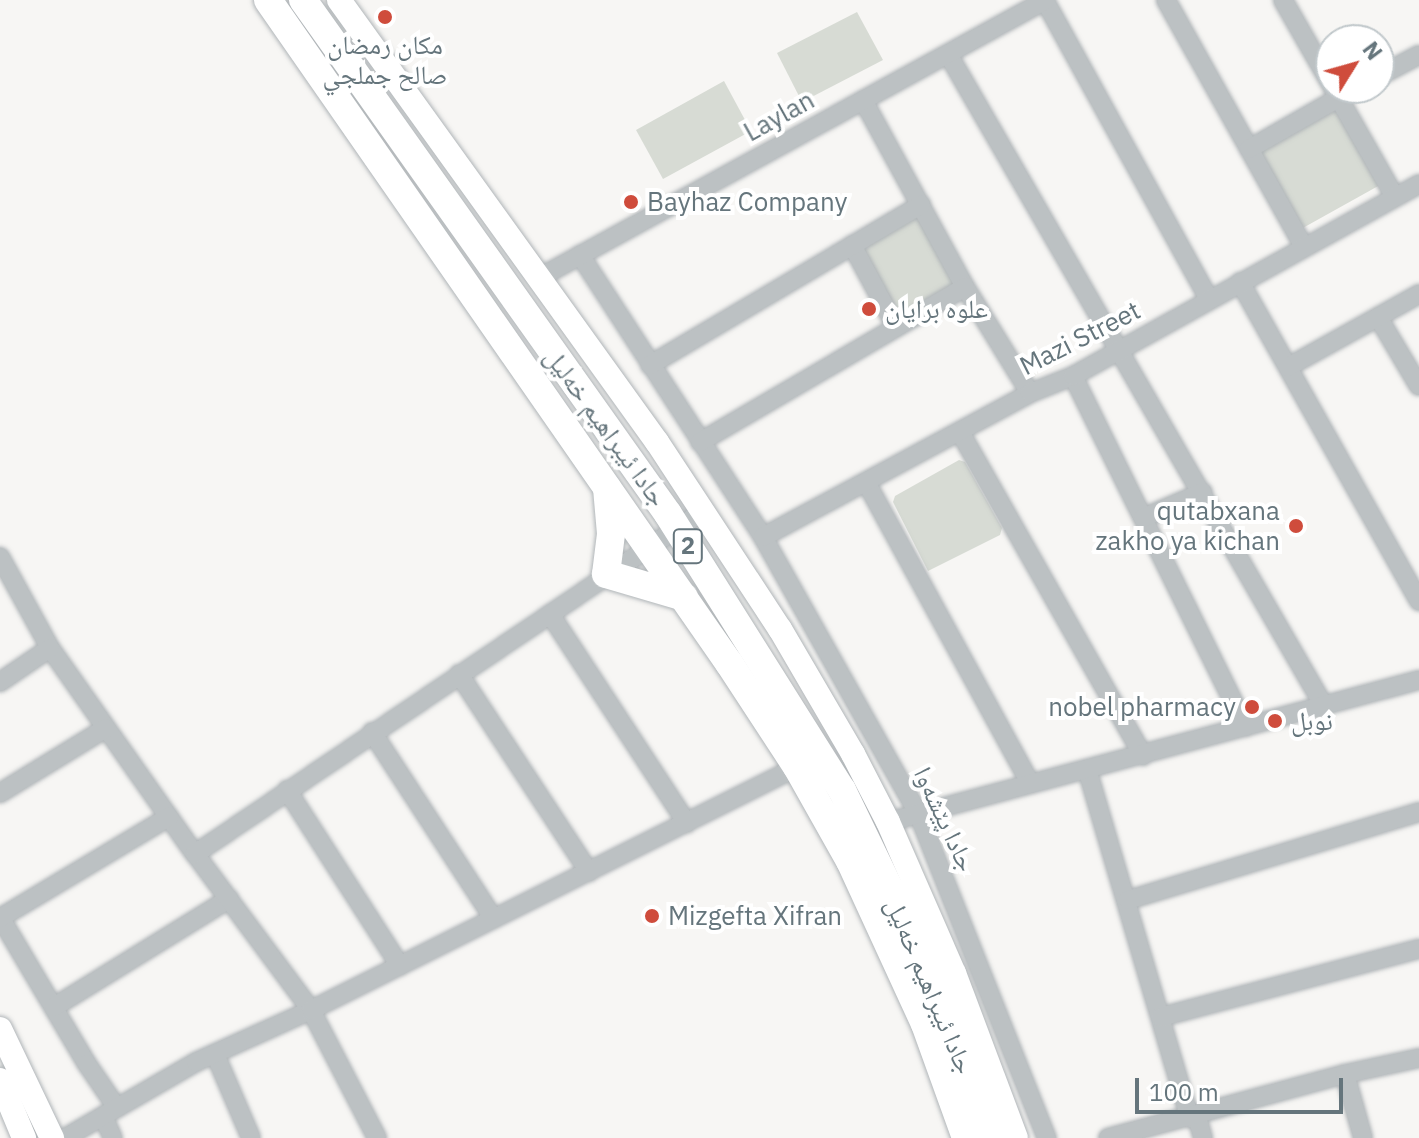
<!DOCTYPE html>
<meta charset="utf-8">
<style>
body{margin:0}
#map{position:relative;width:1419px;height:1138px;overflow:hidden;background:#f7f6f4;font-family:"IBM Plex Sans","Noto Naskh Arabic",sans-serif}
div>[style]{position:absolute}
.green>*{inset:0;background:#d7dbd4}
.roads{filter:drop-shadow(0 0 2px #b0b5b8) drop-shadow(0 0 2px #b0b5b8)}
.minor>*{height:18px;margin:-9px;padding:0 9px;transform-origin:9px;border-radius:9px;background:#bcc1c3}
.major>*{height:24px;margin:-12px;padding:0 12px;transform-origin:12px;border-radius:12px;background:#fff}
.highway>*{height:28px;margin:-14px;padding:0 14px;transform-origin:14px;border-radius:14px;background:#fff}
.dots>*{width:22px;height:22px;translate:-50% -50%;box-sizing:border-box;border:4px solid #fff;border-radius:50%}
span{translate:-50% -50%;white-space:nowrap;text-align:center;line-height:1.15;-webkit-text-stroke:8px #fff;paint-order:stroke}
.shield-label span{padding:2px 6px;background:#fff;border:2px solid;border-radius:6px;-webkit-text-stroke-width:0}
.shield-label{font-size:24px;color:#65757c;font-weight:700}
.poi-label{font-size:26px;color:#65757c}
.left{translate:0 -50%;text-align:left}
.right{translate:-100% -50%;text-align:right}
.street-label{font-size:26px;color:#65757c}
.north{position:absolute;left:1315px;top:24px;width:80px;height:80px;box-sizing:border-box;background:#fff;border:2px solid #c1c8cb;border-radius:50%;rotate:53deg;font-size:22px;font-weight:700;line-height:32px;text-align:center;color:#65757c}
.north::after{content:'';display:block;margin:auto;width:28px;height:36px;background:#cf4c3c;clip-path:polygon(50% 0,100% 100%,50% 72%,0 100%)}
.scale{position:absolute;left:1135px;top:1078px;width:208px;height:36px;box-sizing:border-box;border:4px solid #65757c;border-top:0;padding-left:10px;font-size:24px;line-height:28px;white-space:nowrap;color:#65757c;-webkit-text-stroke:6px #fff;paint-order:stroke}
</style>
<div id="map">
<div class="green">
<div style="clip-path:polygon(857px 12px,883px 60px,802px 102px,777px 53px)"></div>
<div style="clip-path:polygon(724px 81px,751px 131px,663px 179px,636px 130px)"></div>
<div style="clip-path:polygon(1336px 105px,1380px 185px,1301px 229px,1257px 149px)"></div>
<div style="clip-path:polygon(918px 215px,955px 284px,897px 318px,859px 247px)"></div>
<div style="clip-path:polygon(959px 460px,965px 462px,1002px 528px,1000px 535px,928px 571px,893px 502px,895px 496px)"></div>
</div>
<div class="roads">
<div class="minor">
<div style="left:1166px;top:0;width:283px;rotate:60.8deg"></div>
<div style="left:1283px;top:0;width:97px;rotate:60.3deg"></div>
<div style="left:1045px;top:1px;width:340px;rotate:61.2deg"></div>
<div style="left:948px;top:54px;width:753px;rotate:60.03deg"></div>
<div style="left:1379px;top:76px;width:45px;rotate:-27.7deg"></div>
<div style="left:1333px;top:88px;width:125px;rotate:60.4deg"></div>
<div style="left:863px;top:100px;width:213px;rotate:61.4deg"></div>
<div style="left:965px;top:287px;width:124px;rotate:58.5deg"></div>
<div style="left:1249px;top:149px;width:123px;rotate:-29.7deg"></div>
<div style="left:852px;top:245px;width:93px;rotate:61.8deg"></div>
<div style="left:580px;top:255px;width:336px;rotate:57deg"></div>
<div style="left:763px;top:537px;width:317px;rotate:60.7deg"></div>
<div style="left:918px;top:813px;width:350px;rotate:68.4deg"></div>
<div style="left:537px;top:279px;width:580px;rotate:-28.73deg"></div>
<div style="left:1240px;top:282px;width:366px;rotate:60.7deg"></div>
<div style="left:1378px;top:317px;width:80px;rotate:59.3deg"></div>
<div style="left:650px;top:365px;width:315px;rotate:-30.6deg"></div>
<div style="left:1288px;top:367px;width:150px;rotate:-29.1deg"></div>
<div style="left:1073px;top:376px;width:391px;rotate:63.8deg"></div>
<div style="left:960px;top:432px;width:372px;rotate:60.5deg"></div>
<div style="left:700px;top:442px;width:307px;rotate:-30.3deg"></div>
<div style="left:866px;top:482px;width:343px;rotate:61.4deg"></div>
<div style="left:1143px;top:518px;width:65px;rotate:-23.4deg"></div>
<div style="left:763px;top:537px;width:303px;rotate:-28.3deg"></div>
<div style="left:1030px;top:393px;width:46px;rotate:-21.6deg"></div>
<div style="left:1073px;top:376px;width:396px;rotate:-29deg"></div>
<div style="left:0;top:557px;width:104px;rotate:61.2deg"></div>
<div style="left:50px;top:648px;width:252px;rotate:54.9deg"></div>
<div style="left:550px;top:614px;width:250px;rotate:56.8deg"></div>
<div style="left:459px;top:674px;width:237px;rotate:56.7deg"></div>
<div style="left:0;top:682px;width:60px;rotate:-34.2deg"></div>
<div style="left:372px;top:732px;width:223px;rotate:56.9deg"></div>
<div style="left:1087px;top:769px;width:364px;rotate:73.6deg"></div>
<div style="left:287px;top:790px;width:209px;rotate:57.3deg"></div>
<div style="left:0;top:793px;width:124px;rotate:-31.5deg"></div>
<div style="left:888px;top:822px;width:550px;rotate:-14.97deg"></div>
<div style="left:1128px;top:900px;width:304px;rotate:-16.8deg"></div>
<div style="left:0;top:917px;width:171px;rotate:59.4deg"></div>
<div style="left:87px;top:1064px;width:53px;rotate:55.7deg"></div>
<div style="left:0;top:918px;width:197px;rotate:-30.9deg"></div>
<div style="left:54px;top:1007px;width:206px;rotate:-31.7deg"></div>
<div style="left:1161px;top:1017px;width:267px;rotate:-14.8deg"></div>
<div style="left:215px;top:1054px;width:91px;rotate:66.8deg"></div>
<div style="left:1345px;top:1074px;width:66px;rotate:74.3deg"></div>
<div style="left:103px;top:1116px;width:24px;rotate:66deg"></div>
<div style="left:1197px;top:1117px;width:22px;rotate:74deg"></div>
<div style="left:65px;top:1138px;width:151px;rotate:-30.1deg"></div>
<div style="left:196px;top:1062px;width:126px;rotate:-24.3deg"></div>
<div style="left:311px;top:1010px;width:194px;rotate:-126.6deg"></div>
<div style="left:195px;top:854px;width:613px;rotate:-34.03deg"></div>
<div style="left:377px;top:1138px;width:144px;rotate:-117.3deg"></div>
<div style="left:311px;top:1010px;width:543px;rotate:-26.57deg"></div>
<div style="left:1108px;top:1138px;width:245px;rotate:-15.1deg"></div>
<div style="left:1345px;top:1074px;width:76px;rotate:-12.2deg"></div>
</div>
<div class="major">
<div style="left:339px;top:0;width:545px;rotate:54.27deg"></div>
<div style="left:657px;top:442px;width:224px;rotate:56.7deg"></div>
<div style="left:780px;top:629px;width:145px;rotate:59.7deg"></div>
<div style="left:853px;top:754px;width:76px;rotate:62.8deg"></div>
<div style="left:888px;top:822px;width:165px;rotate:66.4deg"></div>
<div style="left:954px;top:973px;width:176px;rotate:69.4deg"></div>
<div style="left:0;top:1029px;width:121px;rotate:64.5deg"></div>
<div style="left:0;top:1080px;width:63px;rotate:67.5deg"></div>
</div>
<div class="highway">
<div style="left:268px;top:0;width:808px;rotate:55.19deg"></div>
<div style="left:729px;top:663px;width:124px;rotate:56.8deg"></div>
<div style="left:797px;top:767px;width:108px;rotate:60.6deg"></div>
<div style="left:850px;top:861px;width:179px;rotate:65.3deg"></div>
<div style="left:925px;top:1024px;width:121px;rotate:70.2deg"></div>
<div style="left:303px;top:0;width:630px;rotate:54.62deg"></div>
<div style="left:668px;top:514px;width:326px;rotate:57.8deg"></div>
<div style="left:842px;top:790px;width:145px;rotate:64.3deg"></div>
<div style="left:905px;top:921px;width:121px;rotate:66.6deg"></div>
<div style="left:953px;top:1032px;width:113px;rotate:70.3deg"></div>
<div style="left:607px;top:488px;width:46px;rotate:85deg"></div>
<div style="left:611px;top:534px;width:40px;rotate:97.1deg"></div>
<div style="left:606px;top:574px;width:81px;rotate:16.4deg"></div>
</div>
</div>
<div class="dots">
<div style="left:385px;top:17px;background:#cf4c3c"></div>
<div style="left:631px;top:202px;background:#cf4c3c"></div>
<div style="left:869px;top:309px;background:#cf4c3c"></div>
<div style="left:1296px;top:526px;background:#cf4c3c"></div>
<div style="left:1252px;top:707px;background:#cf4c3c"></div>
<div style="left:1275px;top:721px;background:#cf4c3c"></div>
<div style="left:652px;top:916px;background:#cf4c3c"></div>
</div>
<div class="shield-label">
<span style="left:688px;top:546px">2</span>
</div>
<div class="poi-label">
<span style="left:385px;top:60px">مكان رمضان<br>صالح جملجي</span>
<span class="left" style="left:647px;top:202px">Bayhaz Company</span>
<span class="left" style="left:885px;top:309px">علوه برايان</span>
<span class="right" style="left:1280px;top:526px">qutabxana<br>zakho ya kichan</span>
<span class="right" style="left:1236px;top:707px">nobel pharmacy</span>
<span class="left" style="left:1291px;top:721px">نوبل</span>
<span class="left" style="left:668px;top:916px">Mizgefta Xifran</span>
</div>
<div class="street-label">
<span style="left:779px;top:116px;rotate:-29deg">Laylan</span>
<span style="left:1080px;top:338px;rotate:-27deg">Mazi Street</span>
<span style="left:606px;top:427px;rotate:54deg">جادا ئیبراهیم خەلیل</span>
<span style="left:945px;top:819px;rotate:65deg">جادا پێشەوا</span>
<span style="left:930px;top:986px;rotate:67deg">جادا ئیبراهیم خەلیل</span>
</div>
<div class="north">N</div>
<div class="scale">100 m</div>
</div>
